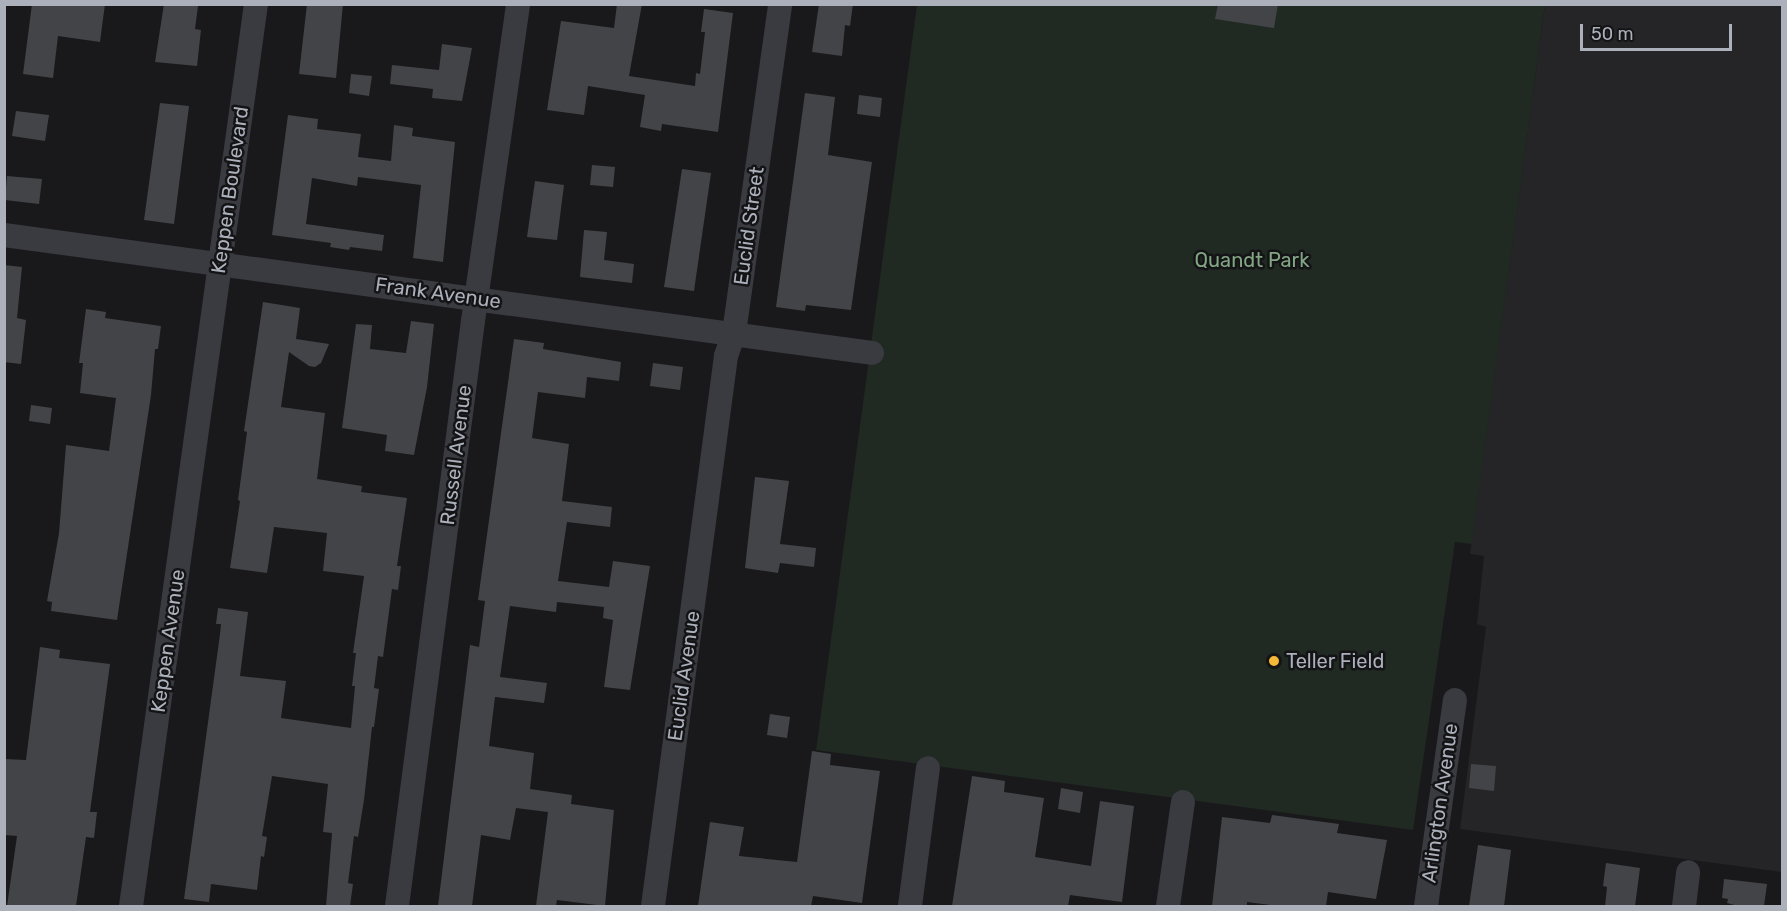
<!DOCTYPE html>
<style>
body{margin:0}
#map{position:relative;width:1787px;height:911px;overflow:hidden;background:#19191b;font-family:Rubik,sans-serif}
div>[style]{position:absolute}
.built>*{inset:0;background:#252528}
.green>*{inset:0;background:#202922}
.building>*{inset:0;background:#434448}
.minor>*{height:24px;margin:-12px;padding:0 12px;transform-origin:12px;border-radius:12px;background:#3a3b40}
.dots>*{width:16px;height:16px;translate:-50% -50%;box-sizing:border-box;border:3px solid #141416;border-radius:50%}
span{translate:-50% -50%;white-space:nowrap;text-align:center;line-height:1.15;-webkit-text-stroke:5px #141416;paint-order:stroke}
.street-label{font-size:20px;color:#abb0bb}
.park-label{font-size:20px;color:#82a684}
.poi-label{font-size:20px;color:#abb0bb}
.left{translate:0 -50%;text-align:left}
.frame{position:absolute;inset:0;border:6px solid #abb0bb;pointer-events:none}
.scale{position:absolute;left:1580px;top:24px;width:152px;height:27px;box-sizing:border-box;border:3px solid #abb0bb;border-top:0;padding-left:8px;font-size:18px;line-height:21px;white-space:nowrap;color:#abb0bb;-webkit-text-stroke:4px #141416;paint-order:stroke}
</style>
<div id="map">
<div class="built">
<div style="clip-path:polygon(1545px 5px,1782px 5px,1782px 872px,1460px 829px,1486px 627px,1477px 624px,1484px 556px,1470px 554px)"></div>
</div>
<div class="green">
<div style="clip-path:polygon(917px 5px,1545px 5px,1472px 544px,1455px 542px,1413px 830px,816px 750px)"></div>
</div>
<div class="building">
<div style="clip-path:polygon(32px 4px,105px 4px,100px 42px,58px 36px,53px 78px,23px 74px)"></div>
<div style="clip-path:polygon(164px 4px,198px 6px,195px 29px,201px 30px,197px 66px,155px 62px)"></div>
<div style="clip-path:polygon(307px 4px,343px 4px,336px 78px,299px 74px)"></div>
<div style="clip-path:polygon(617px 4px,642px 4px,629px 76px,695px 86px,696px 73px,700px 74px,705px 32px,701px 32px,704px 9px,733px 13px,718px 132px,662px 124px,661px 131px,640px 127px,645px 95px,588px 86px,584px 115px,547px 110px,561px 21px,614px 28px)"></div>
<div style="clip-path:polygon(819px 4px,853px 4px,850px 26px,845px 25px,842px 56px,812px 52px)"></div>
<div style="clip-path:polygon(1218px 4px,1278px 4px,1274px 28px,1215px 19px)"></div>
<div style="clip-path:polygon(442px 44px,472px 48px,462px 101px,432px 98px,433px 89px,390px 84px,392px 65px,439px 70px)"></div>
<div style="clip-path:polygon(351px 74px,372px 76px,369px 96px,349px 93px)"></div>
<div style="clip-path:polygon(805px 93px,835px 97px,828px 155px,872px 162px,851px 310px,806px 305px,805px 311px,776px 307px)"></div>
<div style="clip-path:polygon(859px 95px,882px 98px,880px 117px,857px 114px)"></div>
<div style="clip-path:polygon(160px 103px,189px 106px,174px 224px,144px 220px)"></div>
<div style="clip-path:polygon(16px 111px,49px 115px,45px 141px,12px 136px)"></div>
<div style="clip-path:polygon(288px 115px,318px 119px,317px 129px,361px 134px,358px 157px,391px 161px,394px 125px,413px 128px,412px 136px,455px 142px,443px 262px,413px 258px,421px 185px,358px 177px,357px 186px,312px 178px,306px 224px,384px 235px,382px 251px,350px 247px,349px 250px,330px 247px,331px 243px,272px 235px)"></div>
<div style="clip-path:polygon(592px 165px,615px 167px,613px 187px,590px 185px)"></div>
<div style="clip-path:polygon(682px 169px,711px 173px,694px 291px,664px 287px)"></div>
<div style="clip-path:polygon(7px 176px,42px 179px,39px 204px,5px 200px)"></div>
<div style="clip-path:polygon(535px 181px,564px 185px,557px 240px,527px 237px)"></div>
<div style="clip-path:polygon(584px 230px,607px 232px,604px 260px,634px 264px,632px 283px,580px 277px)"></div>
<div style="clip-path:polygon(4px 265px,22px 267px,17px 318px,26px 320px,21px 364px,4px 362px)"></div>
<div style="clip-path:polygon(263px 302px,300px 308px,296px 339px,329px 344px,321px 363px,315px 367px,309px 366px,289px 352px,281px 407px,325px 413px,317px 479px,362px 486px,361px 492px,407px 498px,397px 566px,401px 566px,398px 590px,392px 589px,383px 657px,378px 656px,374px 688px,379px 689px,374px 727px,372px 727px,364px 800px,358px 837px,354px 836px,348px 883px,353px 884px,350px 906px,326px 906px,332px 833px,323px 832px,328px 784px,272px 776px,262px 836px,267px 837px,264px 857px,261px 856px,257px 890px,211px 884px,209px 902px,184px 899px,220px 634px,221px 624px,216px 624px,218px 608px,248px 612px,240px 676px,286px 681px,281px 718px,351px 728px,355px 686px,352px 686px,356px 653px,353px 653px,364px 576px,323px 571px,327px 533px,274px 527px,267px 573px,230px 568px,240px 501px,238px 500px,247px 432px,244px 431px)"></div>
<div style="clip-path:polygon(86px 309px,106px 312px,105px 318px,161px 326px,158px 349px,155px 349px,151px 395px,117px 620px,51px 611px,52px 602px,47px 601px,59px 533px,66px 445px,109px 451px,116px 398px,80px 393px,83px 363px,79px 363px)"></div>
<div style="clip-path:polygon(411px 321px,434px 324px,427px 387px,414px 455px,385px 451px,387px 435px,342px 428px,356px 324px,372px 325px,370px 349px,406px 353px)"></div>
<div style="clip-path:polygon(514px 339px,544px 343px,543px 349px,621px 362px,619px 381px,587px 377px,585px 398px,538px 392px,532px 438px,569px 444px,562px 501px,612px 507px,610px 527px,567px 522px,558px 581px,609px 587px,613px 561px,650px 566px,630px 690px,604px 687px,613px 620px,603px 618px,604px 607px,557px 602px,556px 612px,510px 606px,500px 677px,547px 683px,544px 703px,495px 697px,489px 746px,534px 753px,530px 789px,572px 795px,571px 804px,614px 810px,605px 906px,557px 900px,556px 906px,536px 906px,548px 812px,516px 808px,510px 840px,481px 835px,472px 906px,438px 906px,470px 645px,479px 647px,485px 601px,478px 600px)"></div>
<div style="clip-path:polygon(653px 363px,683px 367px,680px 390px,650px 386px)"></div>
<div style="clip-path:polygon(31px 405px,52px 408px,50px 424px,29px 421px)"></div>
<div style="clip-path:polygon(755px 477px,789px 481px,780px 544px,816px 548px,814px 567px,780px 563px,778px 573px,745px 568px)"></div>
<div style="clip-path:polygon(40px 647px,60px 650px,59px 658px,110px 664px,90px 812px,97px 812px,94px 838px,86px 837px,76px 906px,7px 906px,17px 836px,4px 835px,4px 759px,26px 760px)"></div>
<div style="clip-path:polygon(770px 714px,790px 717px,787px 738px,767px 735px)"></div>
<div style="clip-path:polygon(812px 751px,831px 754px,830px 765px,880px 771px,862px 903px,813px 896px,811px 906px,698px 906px,710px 822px,744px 827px,739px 856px,797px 862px)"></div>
<div style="clip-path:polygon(1471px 764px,1496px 766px,1494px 791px,1469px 788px)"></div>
<div style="clip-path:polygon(972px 776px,1005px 781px,1004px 792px,1044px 798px,1035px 857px,1091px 866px,1100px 801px,1134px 806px,1122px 902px,1070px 895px,1068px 906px,952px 906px)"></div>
<div style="clip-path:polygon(1061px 788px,1083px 792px,1080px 813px,1058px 809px)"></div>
<div style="clip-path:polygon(1272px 815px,1339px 824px,1337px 833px,1387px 840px,1376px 899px,1328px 892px,1326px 906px,1278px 906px,1247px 902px,1247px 906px,1212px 906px,1222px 817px,1270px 823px)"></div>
<div style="clip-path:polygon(1478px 845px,1511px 850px,1504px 906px,1469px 906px)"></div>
<div style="clip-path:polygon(1606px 863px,1640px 868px,1635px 906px,1605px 906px,1607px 887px,1603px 886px)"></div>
<div style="clip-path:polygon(1724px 879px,1767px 884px,1764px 906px,1738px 906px,1727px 903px,1728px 899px,1722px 898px)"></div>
</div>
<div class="minor">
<div style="left:4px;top:235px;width:876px;rotate:7.74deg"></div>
<div style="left:131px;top:906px;width:911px;rotate:-82.11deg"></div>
<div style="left:397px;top:906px;width:590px;rotate:-82.6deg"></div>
<div style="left:473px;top:321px;width:320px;rotate:-81.9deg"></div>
<div style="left:653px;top:906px;width:555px;rotate:-82.44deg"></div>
<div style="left:726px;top:356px;width:24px;rotate:-71deg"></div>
<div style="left:734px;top:333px;width:332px;rotate:-82deg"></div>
<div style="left:910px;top:906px;width:139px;rotate:-82.6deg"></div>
<div style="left:1168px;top:906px;width:105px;rotate:-81.8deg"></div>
<div style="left:1426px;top:906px;width:208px;rotate:-82deg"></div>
<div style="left:1684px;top:906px;width:34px;rotate:-83deg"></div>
</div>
<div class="dots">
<div style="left:1274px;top:661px;background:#f5b737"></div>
</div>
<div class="street-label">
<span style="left:230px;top:190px;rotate:-82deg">Keppen Boulevard</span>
<span style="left:749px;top:226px;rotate:-82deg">Euclid Street</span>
<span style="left:438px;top:293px;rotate:8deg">Frank Avenue</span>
<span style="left:456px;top:455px;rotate:-83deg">Russell Avenue</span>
<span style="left:168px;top:641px;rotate:-82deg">Keppen Avenue</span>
<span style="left:684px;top:676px;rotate:-82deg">Euclid Avenue</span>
<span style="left:1440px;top:803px;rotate:-82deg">Arlington Avenue</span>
</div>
<div class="park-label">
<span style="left:1252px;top:260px">Quandt Park</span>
</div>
<div class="poi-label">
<span class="left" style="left:1286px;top:661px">Teller Field</span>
</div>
<div class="frame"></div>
<div class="scale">50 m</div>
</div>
